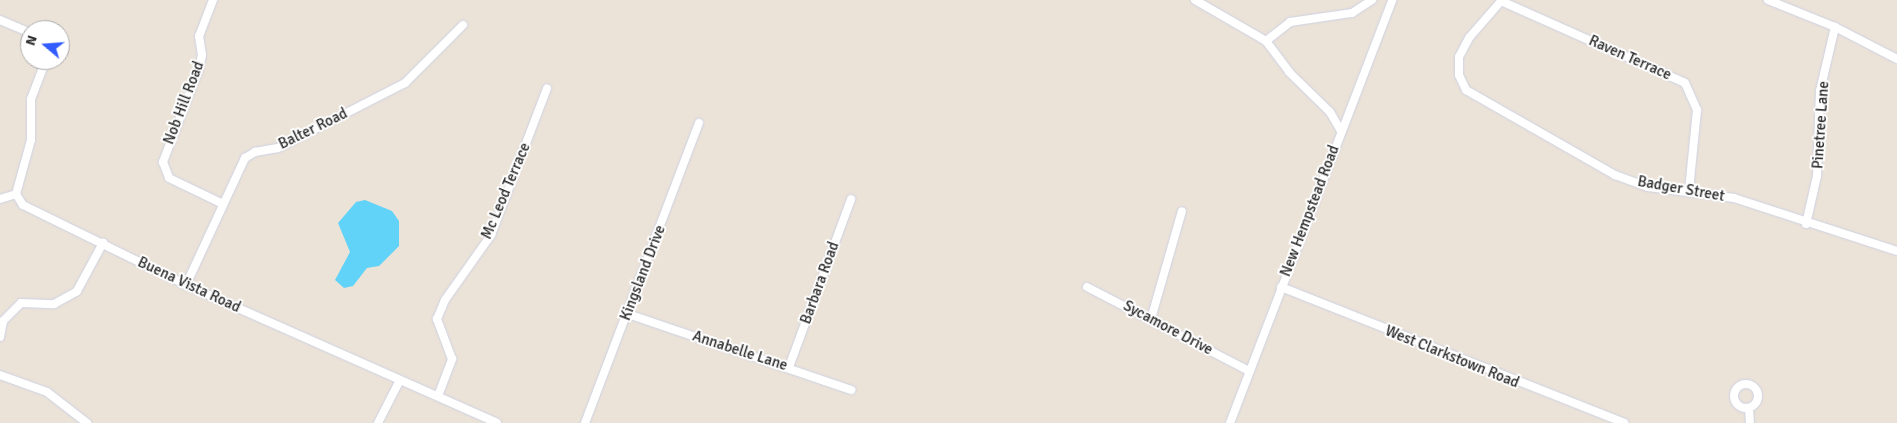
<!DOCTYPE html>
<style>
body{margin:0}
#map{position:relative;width:1897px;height:423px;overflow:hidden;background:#ece3d8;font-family:Signika,sans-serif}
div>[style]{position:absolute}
.water>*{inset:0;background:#62d3f8}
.roads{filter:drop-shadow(0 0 1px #ced2e3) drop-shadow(0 0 1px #ced2e3)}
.minor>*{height:8px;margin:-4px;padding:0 4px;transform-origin:4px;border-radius:4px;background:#fff}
.minor>.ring{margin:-4px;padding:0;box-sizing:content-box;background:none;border:8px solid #fff;border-radius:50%}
span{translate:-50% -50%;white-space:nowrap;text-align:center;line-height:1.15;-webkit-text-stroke:4px #fff;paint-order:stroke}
.street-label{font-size:15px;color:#282828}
.north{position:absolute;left:20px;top:20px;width:50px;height:50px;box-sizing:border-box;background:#fff;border:1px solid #a9a9a9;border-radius:50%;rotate:288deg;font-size:14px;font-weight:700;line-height:20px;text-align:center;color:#282828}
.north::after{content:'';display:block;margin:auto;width:18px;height:22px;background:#335cff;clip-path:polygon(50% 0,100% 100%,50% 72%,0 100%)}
</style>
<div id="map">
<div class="water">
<div style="clip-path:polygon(365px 200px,392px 211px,399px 221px,399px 246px,379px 266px,367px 268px,353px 286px,344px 288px,335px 280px,350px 252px,338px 223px,356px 202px)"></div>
</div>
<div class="roads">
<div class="minor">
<div style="left:213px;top:0;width:39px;rotate:111deg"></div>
<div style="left:199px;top:36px;width:19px;rotate:81deg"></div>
<div style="left:202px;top:55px;width:14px;rotate:102deg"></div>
<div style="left:199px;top:69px;width:100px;rotate:111.2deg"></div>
<div style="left:163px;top:162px;width:17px;rotate:69deg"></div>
<div style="left:169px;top:178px;width:58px;rotate:25.7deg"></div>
<div style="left:1195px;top:0;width:82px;rotate:30deg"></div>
<div style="left:1266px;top:41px;width:39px;rotate:53deg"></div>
<div style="left:1289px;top:72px;width:57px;rotate:44.3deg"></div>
<div style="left:1330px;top:112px;width:22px;rotate:60deg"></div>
<div style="left:1502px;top:0;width:50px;rotate:131deg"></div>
<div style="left:1469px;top:38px;width:21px;rotate:118deg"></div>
<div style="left:1459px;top:57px;width:18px;rotate:90deg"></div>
<div style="left:1459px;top:75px;width:17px;rotate:65deg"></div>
<div style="left:1466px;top:90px;width:172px;rotate:29.7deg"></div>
<div style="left:1615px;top:175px;width:35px;rotate:20deg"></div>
<div style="left:1648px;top:187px;width:87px;rotate:7.3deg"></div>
<div style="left:1734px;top:198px;width:171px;rotate:18deg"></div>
<div style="left:1768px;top:0;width:72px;rotate:21.9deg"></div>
<div style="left:1835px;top:27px;width:70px;rotate:27.3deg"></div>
<div style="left:1501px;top:1px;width:201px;rotate:24deg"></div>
<div style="left:1685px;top:83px;width:30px;rotate:66deg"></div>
<div style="left:1697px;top:110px;width:80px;rotate:95.7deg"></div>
<div style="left:0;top:20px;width:33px;rotate:23deg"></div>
<div style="left:1266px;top:41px;width:31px;rotate:-38deg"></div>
<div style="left:1290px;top:22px;width:63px;rotate:-8.3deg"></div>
<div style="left:1352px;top:13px;width:24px;rotate:-33deg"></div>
<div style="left:46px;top:60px;width:42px;rotate:111deg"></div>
<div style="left:31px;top:99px;width:41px;rotate:90deg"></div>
<div style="left:31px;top:140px;width:56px;rotate:105.5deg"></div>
<div style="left:16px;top:194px;width:13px;rotate:58deg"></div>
<div style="left:23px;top:205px;width:182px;rotate:26.1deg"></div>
<div style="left:186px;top:285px;width:340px;rotate:23.9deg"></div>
<div style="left:0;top:199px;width:17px;rotate:-17deg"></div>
<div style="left:1806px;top:224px;width:49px;rotate:-77.1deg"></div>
<div style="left:1817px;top:176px;width:85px;rotate:-88deg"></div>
<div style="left:1820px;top:91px;width:66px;rotate:-76.8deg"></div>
<div style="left:186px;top:285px;width:140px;rotate:-65.1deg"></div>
<div style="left:245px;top:158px;width:12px;rotate:-31deg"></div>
<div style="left:255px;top:152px;width:23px;rotate:-10deg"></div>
<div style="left:278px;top:148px;width:143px;rotate:-27.1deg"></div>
<div style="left:405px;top:83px;width:82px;rotate:-45deg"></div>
<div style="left:1087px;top:287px;width:182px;rotate:27.4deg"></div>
<div style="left:1281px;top:287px;width:369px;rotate:21.6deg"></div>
<div style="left:628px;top:314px;width:236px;rotate:18.8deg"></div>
<div style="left:1151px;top:319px;width:112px;rotate:-74deg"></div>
<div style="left:0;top:337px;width:16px;rotate:-79deg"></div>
<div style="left:3px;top:321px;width:25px;rotate:-45deg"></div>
<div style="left:21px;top:303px;width:33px;rotate:2deg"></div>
<div style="left:54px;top:304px;width:26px;rotate:-29deg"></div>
<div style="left:77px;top:291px;width:55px;rotate:-61.6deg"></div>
<div style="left:789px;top:367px;width:179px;rotate:-69.7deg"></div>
<div style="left:0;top:375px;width:50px;rotate:19.9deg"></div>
<div style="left:47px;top:392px;width:51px;rotate:37.8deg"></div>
<div class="ring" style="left:1734px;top:384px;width:16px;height:16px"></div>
<div style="left:438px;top:396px;width:40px;rotate:-69deg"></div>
<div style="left:452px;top:359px;width:43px;rotate:-110.6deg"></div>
<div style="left:437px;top:319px;width:21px;rotate:-67deg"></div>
<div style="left:445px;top:300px;width:80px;rotate:-54.7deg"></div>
<div style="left:491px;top:235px;width:157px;rotate:-69.1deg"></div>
<div style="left:1749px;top:409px;width:14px;rotate:86deg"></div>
<div style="left:378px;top:423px;width:48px;rotate:-62.9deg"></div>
<div style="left:585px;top:423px;width:321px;rotate:-69.2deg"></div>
<div style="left:1230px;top:423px;width:453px;rotate:-69deg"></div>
</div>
</div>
<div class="street-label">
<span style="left:1630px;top:58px;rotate:24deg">Raven Terrace</span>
<span style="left:184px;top:103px;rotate:-69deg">Nob Hill Road</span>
<span style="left:1821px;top:125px;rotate:-86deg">Pinetree Lane</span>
<span style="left:313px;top:129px;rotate:-26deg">Balter Road</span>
<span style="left:1681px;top:189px;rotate:10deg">Badger Street</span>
<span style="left:506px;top:191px;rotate:-67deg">Mc Leod Terrace</span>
<span style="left:1310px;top:211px;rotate:-69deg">New Hempstead Road</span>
<span style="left:643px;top:273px;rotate:-69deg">Kingsland Drive</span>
<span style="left:820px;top:283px;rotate:-70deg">Barbara Road</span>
<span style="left:189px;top:285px;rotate:25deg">Buena Vista Road</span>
<span style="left:1168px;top:328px;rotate:28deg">Sycamore Drive</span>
<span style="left:740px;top:351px;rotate:18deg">Annabelle Lane</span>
<span style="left:1452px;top:357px;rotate:22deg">West Clarkstown Road</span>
</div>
<div class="north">N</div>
</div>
